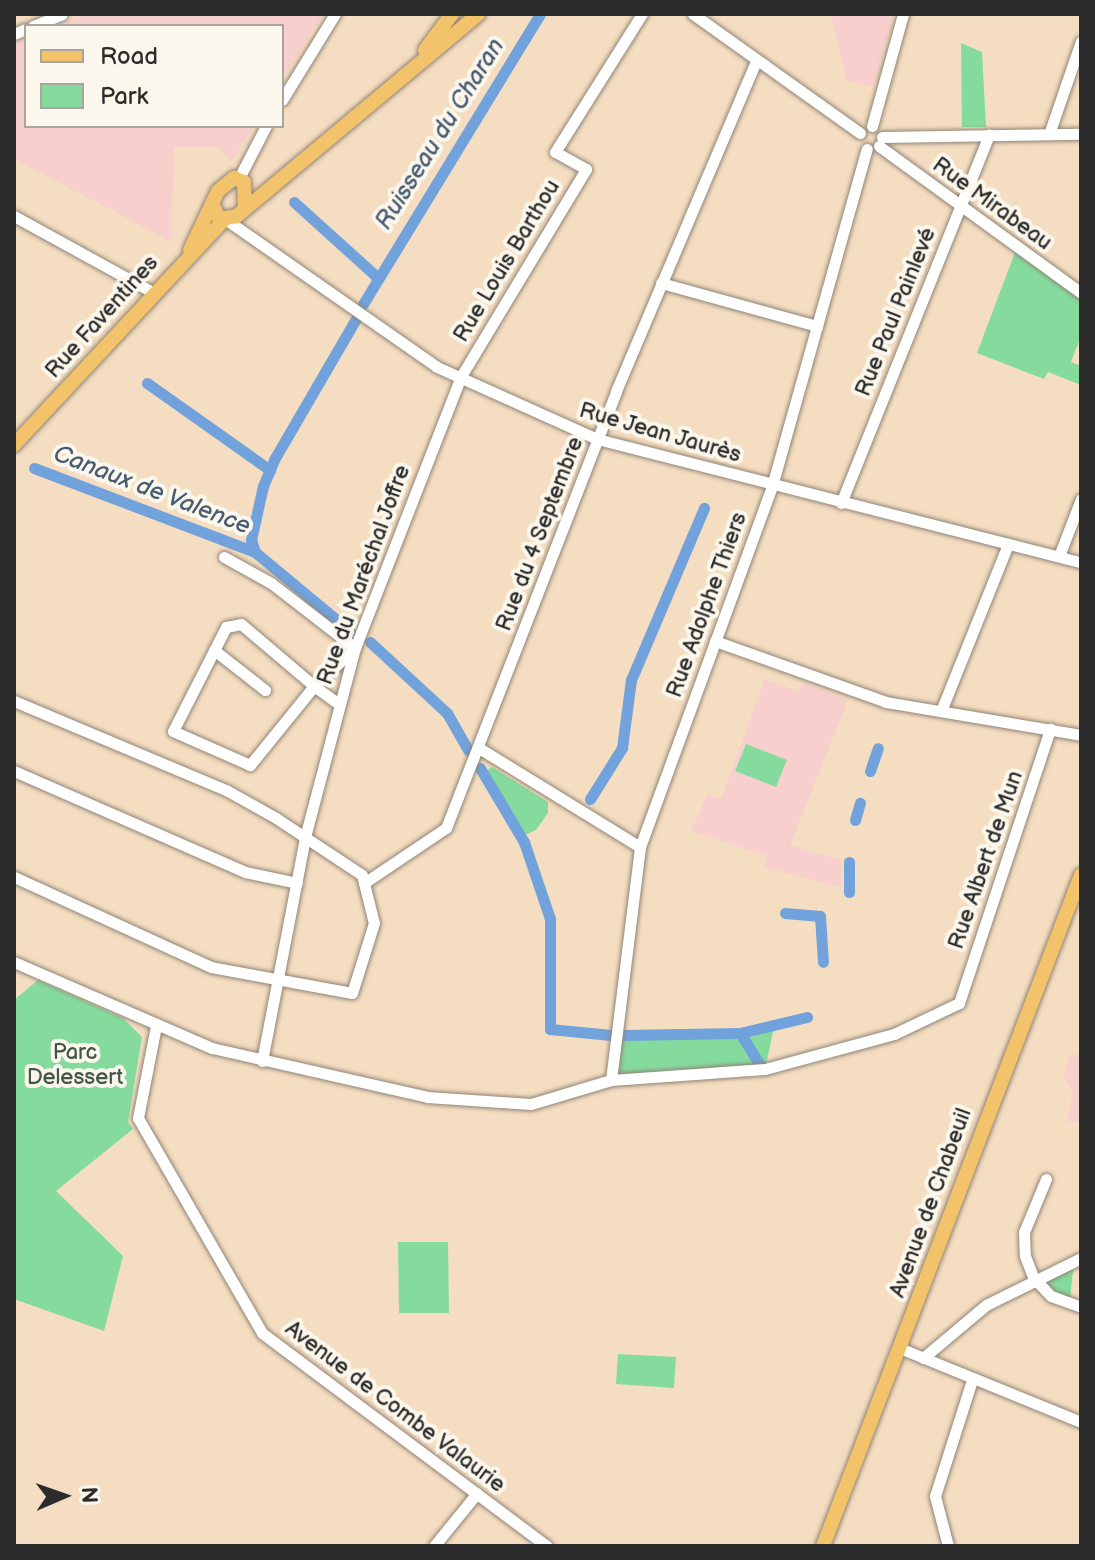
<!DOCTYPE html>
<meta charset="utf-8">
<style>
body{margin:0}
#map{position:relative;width:1095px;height:1560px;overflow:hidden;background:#f5ddc1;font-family:"Balsamiq Sans",sans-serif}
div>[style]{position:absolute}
.built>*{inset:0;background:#f7d0cd}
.green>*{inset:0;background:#85db9e}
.canal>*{height:11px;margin:-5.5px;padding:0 5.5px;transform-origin:5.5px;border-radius:5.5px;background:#71a2db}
.roads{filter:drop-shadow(0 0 2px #908476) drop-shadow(0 0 2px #908476)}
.minor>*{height:11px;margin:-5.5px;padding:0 5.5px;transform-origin:5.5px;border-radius:5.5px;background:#fff}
.major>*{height:14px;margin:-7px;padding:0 7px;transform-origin:7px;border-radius:7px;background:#f2c36a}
span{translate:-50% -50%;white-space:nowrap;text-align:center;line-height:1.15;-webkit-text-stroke:8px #fbf7ec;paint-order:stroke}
.street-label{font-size:22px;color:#2b2b2b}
.park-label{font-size:22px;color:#425748}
.water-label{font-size:24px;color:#475b71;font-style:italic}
.frame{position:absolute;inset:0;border:16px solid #2b2b2b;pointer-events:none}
.legend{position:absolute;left:24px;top:24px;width:260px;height:104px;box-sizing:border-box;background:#fbf7ec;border:2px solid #a8a59f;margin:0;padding:10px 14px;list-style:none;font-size:24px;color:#2b2b2b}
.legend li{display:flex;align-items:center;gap:16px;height:40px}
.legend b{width:40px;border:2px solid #a8a59f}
.north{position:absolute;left:24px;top:1456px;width:80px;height:80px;-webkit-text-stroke:6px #fbf7ec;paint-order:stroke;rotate:88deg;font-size:22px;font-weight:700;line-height:32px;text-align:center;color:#2b2b2b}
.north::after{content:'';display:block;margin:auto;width:28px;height:36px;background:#2b2b2b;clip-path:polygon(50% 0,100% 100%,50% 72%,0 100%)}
</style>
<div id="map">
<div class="built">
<div style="clip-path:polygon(84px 14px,323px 14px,282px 80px,282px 26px,56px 26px)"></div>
<div style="clip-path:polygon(894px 14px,874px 87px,846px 80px,831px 14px)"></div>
<div style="clip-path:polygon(26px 39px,26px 126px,254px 126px,232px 161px,217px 147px,174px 147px,172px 242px,14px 159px,14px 44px)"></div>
<div style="clip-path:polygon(765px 679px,799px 692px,804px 683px,848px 700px,790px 845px,842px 860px,841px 888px,765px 867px,767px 856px,691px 831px,707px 795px,721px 799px)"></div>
<div style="clip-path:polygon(1081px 1054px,1081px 1121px,1067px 1122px,1073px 1092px,1064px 1078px,1069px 1056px)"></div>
</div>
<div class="green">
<div style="clip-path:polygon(961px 43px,982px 52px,986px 127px,962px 127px)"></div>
<div style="clip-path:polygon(1017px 247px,1081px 293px,1081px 336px,1071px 362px,1081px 366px,1081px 385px,1048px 372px,1044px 379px,977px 353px)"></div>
<div style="clip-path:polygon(746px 744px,787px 760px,776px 787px,735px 771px)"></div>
<div style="clip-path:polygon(492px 767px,548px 802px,548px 813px,536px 830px,523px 836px,485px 772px)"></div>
<div style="clip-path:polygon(38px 980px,123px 1018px,142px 1037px,128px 1122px,133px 1129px,56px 1191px,123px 1256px,104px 1331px,14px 1299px,14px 1000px)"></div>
<div style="clip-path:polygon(775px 1023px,765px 1069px,611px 1080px,616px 1039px,623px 1035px,683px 1038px,740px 1033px)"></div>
<div style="clip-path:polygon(398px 1242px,448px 1242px,449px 1313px,399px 1313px)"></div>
<div style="clip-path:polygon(1073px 1270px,1070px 1301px,1042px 1283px,1056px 1276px)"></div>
<div style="clip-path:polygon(618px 1354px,676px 1357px,674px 1388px,616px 1384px)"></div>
</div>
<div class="canal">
<div style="left:294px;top:202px;width:112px;rotate:42.1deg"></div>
<div style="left:363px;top:304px;width:340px;rotate:-58.6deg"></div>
<div style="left:147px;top:383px;width:151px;rotate:35.3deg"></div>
<div style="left:34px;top:468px;width:236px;rotate:20.8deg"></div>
<div style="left:350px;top:631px;width:124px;rotate:-140.3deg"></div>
<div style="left:255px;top:552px;width:13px;rotate:-108deg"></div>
<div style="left:251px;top:540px;width:55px;rotate:-77.5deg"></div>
<div style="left:263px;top:486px;width:30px;rotate:-67deg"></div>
<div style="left:275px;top:458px;width:161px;rotate:-59.8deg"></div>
<div style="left:370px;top:642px;width:105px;rotate:42.7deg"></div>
<div style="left:447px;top:713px;width:43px;rotate:60.4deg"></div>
<div style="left:480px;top:768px;width:86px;rotate:59.3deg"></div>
<div style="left:524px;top:842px;width:81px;rotate:71.3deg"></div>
<div style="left:550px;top:919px;width:110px;rotate:90deg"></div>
<div style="left:550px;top:1029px;width:61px;rotate:5.6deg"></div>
<div style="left:870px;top:771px;width:24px;rotate:-71deg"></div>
<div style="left:590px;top:799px;width:60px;rotate:-57.9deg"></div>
<div style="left:622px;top:748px;width:69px;rotate:-82.5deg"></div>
<div style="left:631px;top:680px;width:187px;rotate:-67deg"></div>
<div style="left:855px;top:820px;width:18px;rotate:-74deg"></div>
<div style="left:849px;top:892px;width:30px;rotate:-90deg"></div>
<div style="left:785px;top:913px;width:35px;rotate:5deg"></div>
<div style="left:820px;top:916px;width:46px;rotate:86.3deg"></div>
<div style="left:740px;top:1033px;width:38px;rotate:58deg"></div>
<div style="left:623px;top:1035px;width:117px;rotate:-1deg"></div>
<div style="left:740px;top:1033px;width:69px;rotate:-13.4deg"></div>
</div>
<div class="roads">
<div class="minor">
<div style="left:693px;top:14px;width:205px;rotate:35.5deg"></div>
<div style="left:33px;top:26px;width:31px;rotate:-22deg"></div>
<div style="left:14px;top:34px;width:13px;rotate:-23deg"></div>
<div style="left:282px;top:100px;width:101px;rotate:-58.4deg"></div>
<div style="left:872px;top:126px;width:116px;rotate:-74.5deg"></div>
<div style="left:1049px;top:134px;width:98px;rotate:-71deg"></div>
<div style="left:882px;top:137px;width:199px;rotate:-0.9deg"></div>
<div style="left:879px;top:146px;width:250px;rotate:36deg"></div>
<div style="left:239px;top:178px;width:59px;rotate:-62.6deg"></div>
<div style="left:14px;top:216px;width:160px;rotate:28.8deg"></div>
<div style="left:228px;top:221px;width:255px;rotate:34.9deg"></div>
<div style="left:437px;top:367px;width:175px;rotate:24.2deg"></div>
<div style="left:597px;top:439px;width:499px;rotate:14.3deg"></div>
<div style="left:661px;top:283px;width:162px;rotate:15.4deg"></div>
<div style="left:841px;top:503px;width:397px;rotate:-68.1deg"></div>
<div style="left:1059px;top:556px;width:61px;rotate:-68.9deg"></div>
<div style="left:224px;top:557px;width:54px;rotate:29deg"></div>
<div style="left:271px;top:583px;width:106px;rotate:37.7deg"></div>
<div style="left:355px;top:648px;width:56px;rotate:137.2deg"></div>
<div style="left:314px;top:686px;width:102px;rotate:129deg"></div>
<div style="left:250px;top:765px;width:84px;rotate:-156.2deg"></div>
<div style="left:173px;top:731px;width:117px;rotate:-63deg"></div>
<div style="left:226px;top:627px;width:15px;rotate:-11deg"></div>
<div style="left:241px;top:624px;width:96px;rotate:40.3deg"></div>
<div style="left:314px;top:686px;width:31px;rotate:36deg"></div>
<div style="left:715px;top:641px;width:182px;rotate:19.6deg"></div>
<div style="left:886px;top:702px;width:198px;rotate:9.6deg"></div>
<div style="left:214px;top:650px;width:65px;rotate:38.1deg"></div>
<div style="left:14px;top:701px;width:230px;rotate:22.8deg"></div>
<div style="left:226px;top:790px;width:57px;rotate:29.2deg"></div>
<div style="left:276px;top:818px;width:103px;rotate:33.5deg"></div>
<div style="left:362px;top:875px;width:49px;rotate:76deg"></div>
<div style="left:374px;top:923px;width:73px;rotate:107.4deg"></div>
<div style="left:352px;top:993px;width:143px;rotate:-169.6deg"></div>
<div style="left:211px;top:967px;width:217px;rotate:-155.4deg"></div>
<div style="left:941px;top:711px;width:180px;rotate:-68.1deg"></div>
<div style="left:479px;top:748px;width:189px;rotate:31.6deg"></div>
<div style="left:14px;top:771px;width:252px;rotate:23.6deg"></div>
<div style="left:245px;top:872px;width:53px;rotate:11.9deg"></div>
<div style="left:364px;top:883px;width:99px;rotate:-33.9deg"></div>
<div style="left:446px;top:828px;width:469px;rotate:-68.7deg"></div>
<div style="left:616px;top:391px;width:358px;rotate:-67deg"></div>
<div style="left:14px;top:962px;width:216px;rotate:23.5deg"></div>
<div style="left:212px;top:1048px;width:221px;rotate:12.8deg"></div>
<div style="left:427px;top:1097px;width:104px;rotate:3.9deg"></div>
<div style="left:531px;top:1104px;width:84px;rotate:-16.7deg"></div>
<div style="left:611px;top:1080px;width:154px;rotate:-4.1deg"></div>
<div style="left:765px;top:1069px;width:134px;rotate:-15.2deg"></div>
<div style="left:894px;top:1034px;width:72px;rotate:-25.5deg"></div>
<div style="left:959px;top:1003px;width:289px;rotate:-71.6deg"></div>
<div style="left:156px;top:1026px;width:94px;rotate:101.1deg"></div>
<div style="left:138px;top:1118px;width:248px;rotate:60deg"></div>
<div style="left:262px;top:1333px;width:356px;rotate:36.8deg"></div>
<div style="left:262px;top:1061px;width:228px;rotate:-79.1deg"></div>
<div style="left:305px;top:837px;width:196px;rotate:-75.2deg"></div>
<div style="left:355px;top:648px;width:290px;rotate:-68.7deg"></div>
<div style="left:460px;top:378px;width:244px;rotate:-58.9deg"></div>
<div style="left:586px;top:169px;width:35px;rotate:-151deg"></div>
<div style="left:555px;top:152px;width:163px;rotate:-57.8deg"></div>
<div style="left:611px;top:1080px;width:235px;rotate:-82.9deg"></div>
<div style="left:640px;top:847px;width:384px;rotate:-69.9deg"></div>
<div style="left:772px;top:486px;width:350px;rotate:-74.3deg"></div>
<div style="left:1046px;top:1179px;width:57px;rotate:112.5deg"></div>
<div style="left:1024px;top:1232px;width:24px;rotate:88deg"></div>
<div style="left:1025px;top:1256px;width:22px;rotate:69deg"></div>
<div style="left:1033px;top:1277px;width:26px;rotate:47deg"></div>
<div style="left:1051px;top:1296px;width:32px;rotate:20deg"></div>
<div style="left:902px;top:1349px;width:193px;rotate:22.2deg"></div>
<div style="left:923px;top:1358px;width:82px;rotate:-40.1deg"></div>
<div style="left:986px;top:1305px;width:106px;rotate:-26.3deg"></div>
<div style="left:434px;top:1546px;width:68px;rotate:-50.9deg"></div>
<div style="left:948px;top:1546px;width:52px;rotate:-104.6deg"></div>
<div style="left:935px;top:1496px;width:122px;rotate:-72.3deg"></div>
</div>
<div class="major">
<div style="left:425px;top:50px;width:45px;rotate:-53.1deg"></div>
<div style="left:213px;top:205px;width:15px;rotate:67deg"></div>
<div style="left:219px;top:219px;width:18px;rotate:-9deg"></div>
<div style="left:237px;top:216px;width:315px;rotate:-39.9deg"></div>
<div style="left:190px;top:250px;width:65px;rotate:-64.6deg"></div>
<div style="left:218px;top:191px;width:21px;rotate:-39deg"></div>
<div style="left:234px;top:178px;width:11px;rotate:22deg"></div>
<div style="left:244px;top:182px;width:25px;rotate:88deg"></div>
<div style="left:14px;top:445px;width:308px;rotate:-47deg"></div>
<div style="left:823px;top:1546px;width:719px;rotate:-68.97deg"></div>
</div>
</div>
<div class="street-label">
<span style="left:992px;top:204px;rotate:36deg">Rue Mirabeau</span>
<span style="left:507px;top:261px;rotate:-59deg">Rue Louis Barthou</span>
<span style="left:896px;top:312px;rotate:-68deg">Rue Paul Painlevé</span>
<span style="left:102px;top:317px;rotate:-48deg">Rue Faventines</span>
<span style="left:660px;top:433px;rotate:16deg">Rue Jean Jaurès</span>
<span style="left:540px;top:534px;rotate:-69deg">Rue du 4 Septembre</span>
<span style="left:364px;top:575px;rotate:-70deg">Rue du Maréchal Joffre</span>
<span style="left:707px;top:605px;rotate:-70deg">Rue Adolphe Thiers</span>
<span style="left:986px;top:860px;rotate:-71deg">Rue Albert de Mun</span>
<span style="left:931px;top:1203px;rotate:-70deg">Avenue de Chabeuil</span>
<span style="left:395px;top:1407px;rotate:37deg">Avenue de Combe Valaurie</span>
</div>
<div class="park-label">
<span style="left:75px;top:1065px">Parc<br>Delessert</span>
</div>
<div class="water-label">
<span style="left:440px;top:134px;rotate:-58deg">Ruisseau du Charan</span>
<span style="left:152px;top:490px;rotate:21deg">Canaux de Valence</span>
</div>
<div class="frame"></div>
<ul class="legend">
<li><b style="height:10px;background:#f2c36a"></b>Road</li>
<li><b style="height:22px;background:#85db9e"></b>Park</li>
</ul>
<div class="north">N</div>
</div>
